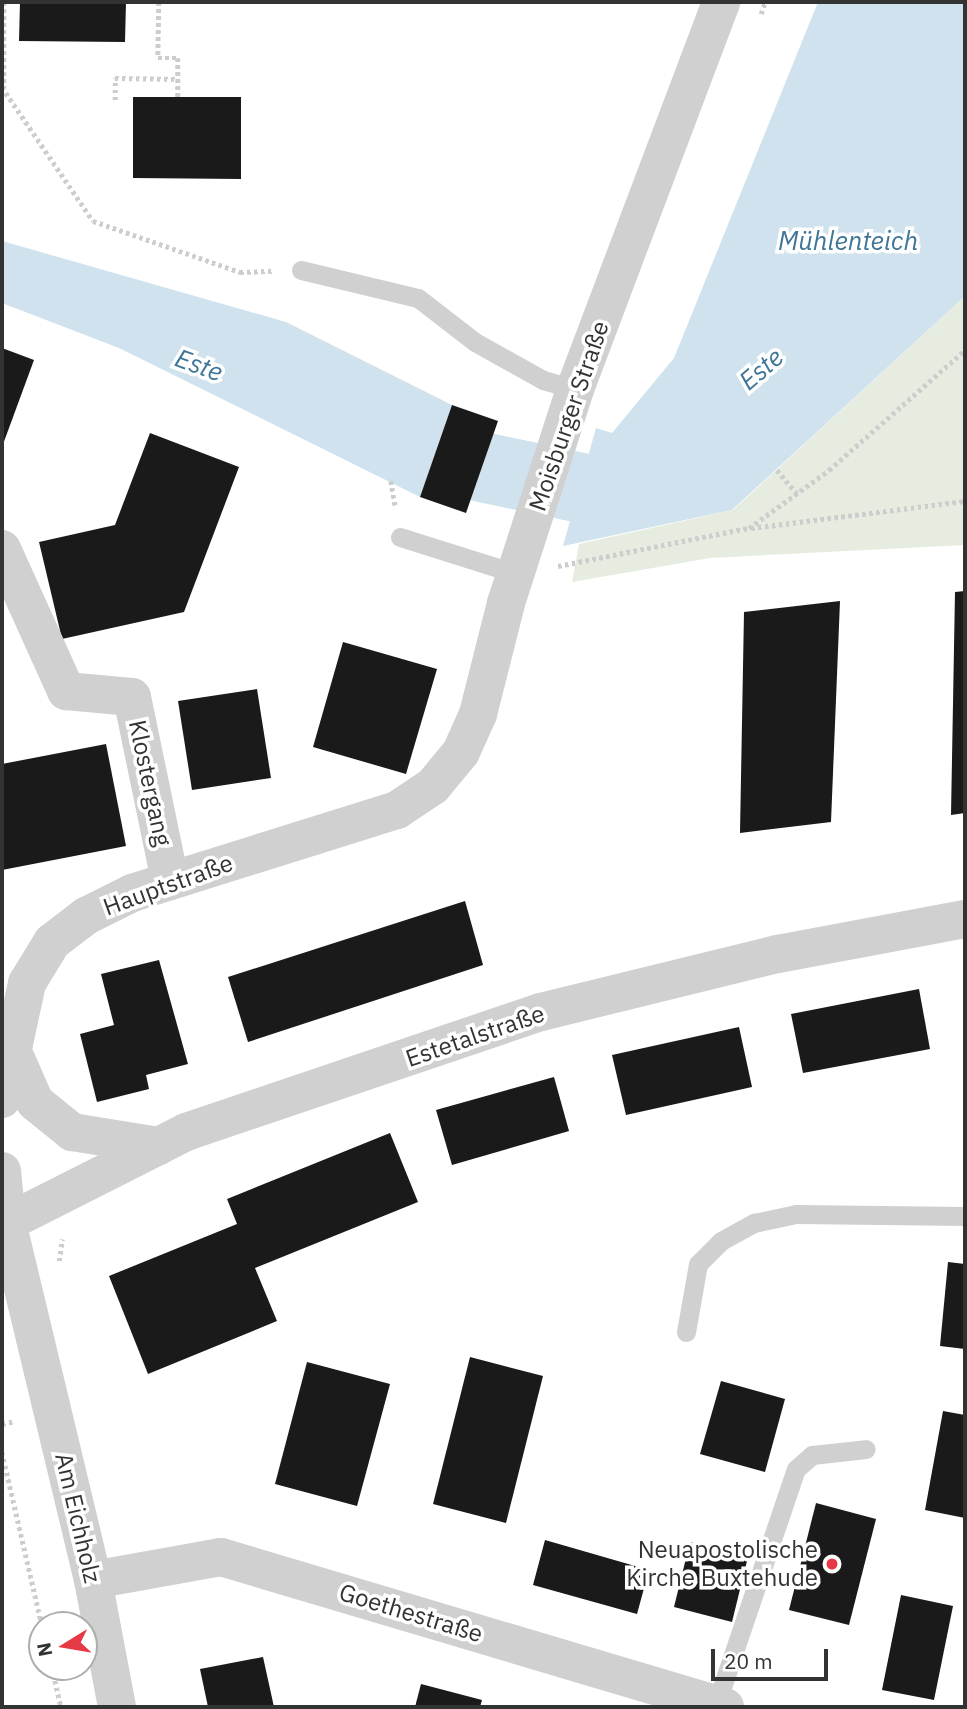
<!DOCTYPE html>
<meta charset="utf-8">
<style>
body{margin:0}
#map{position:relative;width:967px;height:1709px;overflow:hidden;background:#fff;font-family:"IBM Plex Sans",sans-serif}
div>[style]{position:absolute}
.green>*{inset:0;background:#e6ecdf}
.water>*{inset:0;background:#cfe2ee}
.river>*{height:70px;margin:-35px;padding:0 35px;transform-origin:35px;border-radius:35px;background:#cfe2ee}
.building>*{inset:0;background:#1a1a1a}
.path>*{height:4.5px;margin-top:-2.25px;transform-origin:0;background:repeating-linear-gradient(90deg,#cdcdcd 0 3.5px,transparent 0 7px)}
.service>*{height:19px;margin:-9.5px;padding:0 9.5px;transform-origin:9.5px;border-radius:9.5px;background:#d0d0d0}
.minor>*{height:38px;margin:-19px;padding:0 19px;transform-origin:19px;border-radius:19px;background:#d0d0d0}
.dots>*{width:19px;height:19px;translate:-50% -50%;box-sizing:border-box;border:4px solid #fff;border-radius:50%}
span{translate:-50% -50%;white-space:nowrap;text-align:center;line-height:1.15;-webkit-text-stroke:7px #fff;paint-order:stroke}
.street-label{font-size:24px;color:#333}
.poi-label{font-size:24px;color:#333}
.right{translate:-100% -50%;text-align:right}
.water-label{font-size:26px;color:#3f7597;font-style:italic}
.frame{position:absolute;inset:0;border:4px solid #333;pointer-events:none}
.north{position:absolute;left:28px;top:1611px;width:70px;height:70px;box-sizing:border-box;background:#fff;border:2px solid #adadad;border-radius:50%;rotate:259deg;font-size:19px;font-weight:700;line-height:28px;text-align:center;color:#333}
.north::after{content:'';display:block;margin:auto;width:24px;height:32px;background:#e63946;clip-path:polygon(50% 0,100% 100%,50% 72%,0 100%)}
.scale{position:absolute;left:711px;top:1649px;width:117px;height:32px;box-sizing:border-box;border:4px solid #333;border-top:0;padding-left:9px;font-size:21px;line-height:24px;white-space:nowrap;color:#333;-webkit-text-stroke:5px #fff;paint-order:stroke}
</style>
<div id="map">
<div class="green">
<div style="clip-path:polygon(965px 296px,965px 545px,710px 558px,572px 582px,579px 544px,733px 510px)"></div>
</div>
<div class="water">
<div style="clip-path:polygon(818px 2px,965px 2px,965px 296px,732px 510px,563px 546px,596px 428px,612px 433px,674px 358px)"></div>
<div style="clip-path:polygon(2px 241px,286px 322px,452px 405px,420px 497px,119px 348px,2px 303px)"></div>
</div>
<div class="river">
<div style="left:482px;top:467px;width:126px;rotate:11.9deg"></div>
<div style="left:605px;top:493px;width:71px;rotate:-37.5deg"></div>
</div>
<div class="building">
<div style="clip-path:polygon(20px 2px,126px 2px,125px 42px,19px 41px)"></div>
<div style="clip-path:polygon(133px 97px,241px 97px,241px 179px,133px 178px)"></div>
<div style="clip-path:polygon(2px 348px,34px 360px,2px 447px)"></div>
<div style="clip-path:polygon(452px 405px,498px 421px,466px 513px,420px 497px)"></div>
<div style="clip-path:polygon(150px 433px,239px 467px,184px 612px,62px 639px,39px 542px,115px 525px)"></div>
<div style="clip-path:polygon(965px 591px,965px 813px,951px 815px,955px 592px)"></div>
<div style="clip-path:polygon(840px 601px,831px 822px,740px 833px,744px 612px)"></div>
<div style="clip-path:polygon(343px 642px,437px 669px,406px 774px,313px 747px)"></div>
<div style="clip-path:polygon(257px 689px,271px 778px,192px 790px,178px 701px)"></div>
<div style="clip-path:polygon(106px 744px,126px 846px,2px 870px,2px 764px)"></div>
<div style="clip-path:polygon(465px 901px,483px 965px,248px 1042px,228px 977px)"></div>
<div style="clip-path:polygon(159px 960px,188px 1064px,146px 1075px,149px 1089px,97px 1102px,80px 1034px,114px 1025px,101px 974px)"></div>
<div style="clip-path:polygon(919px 989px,930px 1049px,803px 1073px,791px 1014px)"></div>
<div style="clip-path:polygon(739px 1027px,752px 1087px,626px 1115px,612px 1055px)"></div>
<div style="clip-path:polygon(554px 1077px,569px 1131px,452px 1165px,436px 1110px)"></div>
<div style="clip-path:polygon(390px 1133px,418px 1202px,255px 1268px,277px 1321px,148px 1374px,109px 1276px,237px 1224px,227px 1199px)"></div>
<div style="clip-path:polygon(948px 1262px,965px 1264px,965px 1349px,940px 1346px)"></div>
<div style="clip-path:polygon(470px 1357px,543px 1376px,506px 1523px,433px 1504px)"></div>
<div style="clip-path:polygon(307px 1362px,390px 1384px,357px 1506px,275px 1484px)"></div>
<div style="clip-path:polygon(721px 1381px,785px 1399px,765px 1472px,700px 1454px)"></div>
<div style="clip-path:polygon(943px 1411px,965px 1415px,965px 1518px,925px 1510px)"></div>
<div style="clip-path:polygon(816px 1503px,876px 1519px,849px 1625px,789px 1610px)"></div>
<div style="clip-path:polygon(545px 1540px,649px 1570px,637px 1614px,533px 1585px)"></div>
<div style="clip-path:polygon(690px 1542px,748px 1557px,732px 1622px,674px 1607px)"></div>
<div style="clip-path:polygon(901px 1595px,953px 1606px,934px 1700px,882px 1690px)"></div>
<div style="clip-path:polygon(263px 1657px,274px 1707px,208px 1707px,200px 1669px)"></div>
<div style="clip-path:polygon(421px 1684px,482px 1700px,480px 1707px,415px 1707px)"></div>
</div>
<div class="path">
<div style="left:4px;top:2px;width:86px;rotate:90deg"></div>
<div style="left:159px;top:2px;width:56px;rotate:91deg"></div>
<div style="left:158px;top:58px;width:20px"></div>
<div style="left:178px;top:58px;width:39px;rotate:90deg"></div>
<div style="left:761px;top:14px;width:13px;rotate:-72deg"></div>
<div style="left:2px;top:87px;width:162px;rotate:55.8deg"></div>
<div style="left:93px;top:221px;width:156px;rotate:19.1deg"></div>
<div style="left:240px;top:272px;width:33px;rotate:-2deg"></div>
<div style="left:115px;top:100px;width:22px;rotate:-90deg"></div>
<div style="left:115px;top:78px;width:63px;rotate:0.9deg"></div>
<div style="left:777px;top:470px;width:31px;rotate:50deg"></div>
<div style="left:391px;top:481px;width:28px;rotate:80deg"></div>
<div style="left:751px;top:528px;width:216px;rotate:-7.2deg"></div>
<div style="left:558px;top:566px;width:195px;rotate:-11.3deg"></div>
<div style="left:749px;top:528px;width:99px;rotate:-35.9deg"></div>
<div style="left:829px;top:470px;width:181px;rotate:-41.4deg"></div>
<div style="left:59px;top:1261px;width:22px;rotate:-82deg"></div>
<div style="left:2px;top:1424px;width:13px;rotate:-13deg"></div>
<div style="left:2px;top:1452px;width:178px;rotate:77deg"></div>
<div style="left:52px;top:1667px;width:41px;rotate:77.3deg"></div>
</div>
<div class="service">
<div style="left:301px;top:270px;width:120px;rotate:13.5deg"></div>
<div style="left:418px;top:298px;width:72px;rotate:37.7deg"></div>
<div style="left:475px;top:342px;width:78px;rotate:29.2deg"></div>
<div style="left:543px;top:380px;width:33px;rotate:16deg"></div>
<div style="left:400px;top:537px;width:123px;rotate:17.5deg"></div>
<div style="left:686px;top:1332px;width:69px;rotate:-80deg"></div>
<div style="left:698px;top:1264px;width:33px;rotate:-45deg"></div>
<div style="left:721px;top:1241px;width:38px;rotate:-29deg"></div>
<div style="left:754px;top:1223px;width:43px;rotate:-12.1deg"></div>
<div style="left:796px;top:1214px;width:169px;rotate:0.7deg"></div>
<div style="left:716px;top:1705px;width:249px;rotate:-71.3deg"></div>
<div style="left:796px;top:1469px;width:21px;rotate:-41deg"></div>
<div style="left:812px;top:1455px;width:54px;rotate:-6.3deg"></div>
</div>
<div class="minor">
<div style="left:2px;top:549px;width:156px;rotate:65.7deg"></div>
<div style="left:66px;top:691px;width:66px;rotate:5.2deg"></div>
<div style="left:132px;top:697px;width:188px;rotate:78.3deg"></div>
<div style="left:9px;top:1043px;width:64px;rotate:66.2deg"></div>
<div style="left:35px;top:1102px;width:48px;rotate:39deg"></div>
<div style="left:72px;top:1132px;width:88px;rotate:9.1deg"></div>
<div style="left:2px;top:1099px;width:119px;rotate:-77.8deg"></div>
<div style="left:27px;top:983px;width:48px;rotate:-58.6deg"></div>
<div style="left:52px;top:942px;width:43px;rotate:-37.4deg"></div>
<div style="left:86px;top:916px;width:51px;rotate:-26.6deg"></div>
<div style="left:132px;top:893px;width:278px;rotate:-17.4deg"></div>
<div style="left:397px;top:810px;width:43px;rotate:-33.7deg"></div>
<div style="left:433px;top:786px;width:44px;rotate:-50.5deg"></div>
<div style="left:461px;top:752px;width:42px;rotate:-65.9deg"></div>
<div style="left:478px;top:714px;width:114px;rotate:-75.8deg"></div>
<div style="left:506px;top:603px;width:225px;rotate:-72.1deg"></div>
<div style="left:575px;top:389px;width:414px;rotate:-69.3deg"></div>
<div style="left:2px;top:1171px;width:51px;rotate:84.4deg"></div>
<div style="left:7px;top:1222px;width:368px;rotate:76.5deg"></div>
<div style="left:93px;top:1580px;width:129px;rotate:79.3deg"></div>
<div style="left:2px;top:1225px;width:206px;rotate:-26.8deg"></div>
<div style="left:186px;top:1132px;width:375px;rotate:-18.7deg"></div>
<div style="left:541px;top:1012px;width:244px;rotate:-13.8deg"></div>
<div style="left:778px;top:954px;width:190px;rotate:-10.6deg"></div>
<div style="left:93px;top:1580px;width:130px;rotate:-10.2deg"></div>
<div style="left:221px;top:1557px;width:526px;rotate:16.57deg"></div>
</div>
<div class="dots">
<div style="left:832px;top:1564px;background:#e63946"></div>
</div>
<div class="street-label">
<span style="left:569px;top:416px;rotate:-71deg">Moisburger Straße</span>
<span style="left:150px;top:783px;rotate:78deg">Klostergang</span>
<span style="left:168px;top:885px;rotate:-20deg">Hauptstraße</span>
<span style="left:475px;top:1036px;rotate:-19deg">Estetalstraße</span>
<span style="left:78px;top:1518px;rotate:77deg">Am Eichholz</span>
<span style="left:411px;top:1613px;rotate:17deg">Goethestraße</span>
</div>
<div class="poi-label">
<span class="right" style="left:818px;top:1564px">Neuapostolische<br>Kirche Buxtehude</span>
</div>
<div class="water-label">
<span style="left:848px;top:241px">Mühlenteich</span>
<span style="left:199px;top:365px;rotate:20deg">Este</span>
<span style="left:761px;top:369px;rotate:-41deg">Este</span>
</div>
<div class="frame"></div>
<div class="north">N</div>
<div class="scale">20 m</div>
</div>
